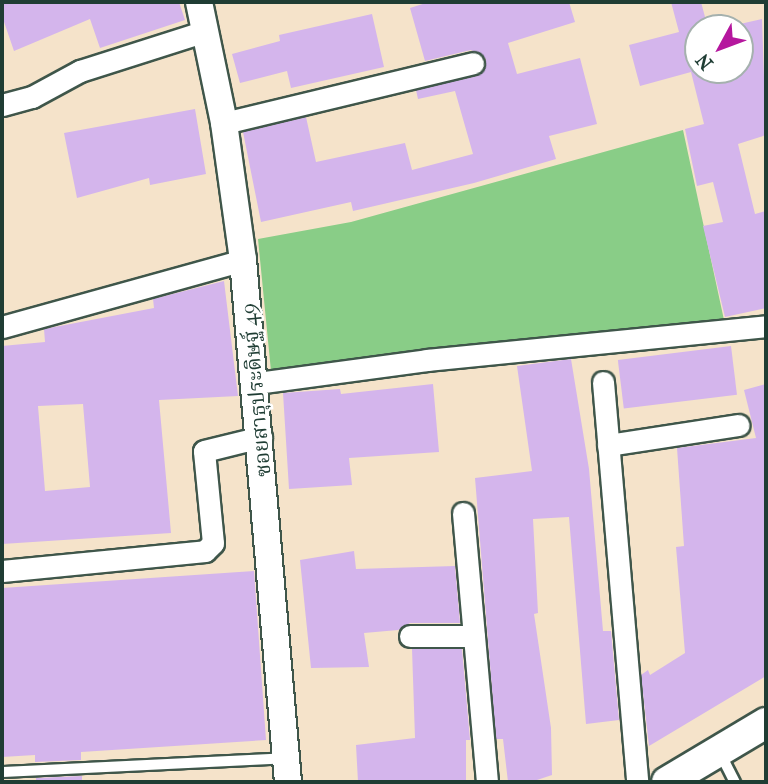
<!DOCTYPE html>
<html>
<head>
<meta charset="utf-8">
<style>
  body { margin:0 }
  #map { position:relative; width:768px; height:784px; overflow:hidden; background:#f5e3ca; font-family:"IM FELL French Canon","Noto Serif Thai",serif }
  div>[style] { position:absolute }
  [style*='--x'] { left:calc(var(--x)*1px); top:calc(var(--y)*1px); width:calc(var(--w)*1px); rotate:calc(var(--a)*1deg) }
  .green>* { inset:0; background:#89cd87 }
  .building>* { inset:0; background:#d4b5ec; transform-origin:0 0 }
  .roads { filter:drop-shadow(2px 0 #3f564a) drop-shadow(-2px 0 #3f564a) drop-shadow(0 2px #3f564a) drop-shadow(0 -2px #3f564a) }
  .service>* { height:10px; margin:-5px; padding:0 5px; transform-origin:5px; border-radius:5px; background:#fff }
  .minor>* { height:21px; margin:-10.5px; padding:0 10.5px; transform-origin:10.5px; border-radius:10.5px; background:#fff }
  .tertiary>* { height:26px; margin:-13px; padding:0 13px; transform-origin:13px; border-radius:13px; background:#fff }
  .secondary>* { height:30px; margin:-15px; padding:0 15px; transform-origin:15px; border-radius:15px; background:#fff }
  span { translate:-50% -50%; white-space:nowrap; text-align:center; line-height:1.15; -webkit-text-stroke:5px #fff; paint-order:stroke }
  .street-label { font-size:21px; color:#1f3d34 }
  .frame { position:absolute; inset:0; border:4px solid #1f3d34; pointer-events:none }
  .north { position:absolute; left:684px; top:14px; width:70px; height:70px; box-sizing:border-box; background:#fff; border:2px solid #a5b1ae; border-radius:50%; rotate:229deg; font-size:19px; font-weight:700; line-height:28px; text-align:center; color:#1f3d34 }
  .north::after { content:''; display:block; margin:auto; width:24px; height:32px; background:#b5179e; clip-path:polygon(50% 0,100% 100%,50% 72%,0 100%) }
</style>
</head>
<body>
<div id="map">
  <div class="green">
    <i style="clip-path:polygon(683px 130px,724px 320px,271px 371px,258px 239px,351px 222px)"></i>
  </div>
  <div class="building">
    <i style="clip-path:polygon(2px 2px,179px 2px,185px 20px,100px 48px,90px 19px,14px 51px,2px 16px)"></i>
    <i style="clip-path:polygon(429px 2px,569px 2px,575px 22px,508px 43px,517px 74px,580px 58px,597px 124px,549px 136px,556px 159px,474px 183px,353px 211px,351px 202px,261px 222px,243px 132px,306px 117px,316px 162px,405px 143px,412px 170px,473px 154px,455px 91px,418px 99px,416px 90px,477px 76px,485px 67px,486px 59px,471px 50px,425px 61px,410px 8px)"></i>
    <i style="clip-path:polygon(671px 2px,701px 2px,708px 28px,698px 28px,698px 70px,740px 70px,740px 24px,762px 19px,766px 135px,738px 144px,755px 214px,766px 211px,766px 308px,725px 317px,703px 226px,723px 222px,713px 182px,697px 186px,685px 129px,704px 124px,691px 72px,640px 86px,629px 45px,679px 32px)"></i>
    <i style="clip-path:polygon(372px 14px,384px 67px,291px 88px,287px 71px,240px 83px,232px 54px,280px 41px,279px 35px)"></i>
    <i style="clip-path:polygon(195px 109px,206px 174px,150px 185px,149px 178px,77px 198px,64px 133px)"></i>
    <i style="clip-path:polygon(evenodd,224px 281px,238px 396px,159px 400px,171px 533px,2px 544px,2px 346px,45px 342px,44px 329px,154px 308px,153px 299px,224px 281px,83px 404px,90px 487px,45px 491px,38px 406px,83px 404px)"></i>
    <i style="left:731px;top:346px;width:49px;height:114px;rotate:83deg"></i>
    <i style="clip-path:polygon(571px 359px,589px 469px,603px 631px,611px 631px,619px 720px,586px 724px,569px 517px,533px 519px,538px 613px,534px 614px,551px 728px,552px 775px,531px 782px,508px 782px,503px 739px,496px 739px,475px 478px,532px 471px,517px 366px)"></i>
    <i style="clip-path:polygon(433px 384px,439px 452px,349px 458px,352px 485px,289px 489px,283px 393px,340px 389px,341px 394px)"></i>
    <i style="clip-path:polygon(766px 384px,766px 676px,649px 746px,641px 675px,648px 670px,650px 675px,685px 653px,676px 547px,684px 546px,677px 448px,756px 438px,744px 390px)"></i>
    <i style="clip-path:polygon(354px 551px,356px 569px,455px 566px,460px 623px,410px 623px,398px 630px,364px 633px,369px 667px,311px 668px,300px 560px)"></i>
    <i style="clip-path:polygon(254px 571px,266px 740px,81px 752px,81px 760px,35px 762px,35px 755px,2px 757px,2px 588px)"></i>
    <i style="clip-path:polygon(412px 649px,462px 649px,470px 740px,466px 740px,466px 782px,358px 782px,356px 745px,415px 738px)"></i>
    <i style="clip-path:polygon(82px 776px,82px 782px,36px 782px,36px 778px)"></i>
  </div>
  <div class="roads">
    <div class="service">
      <i style="--x:720;--y:753;--w:33;--a:63"></i>
      <i style="--x:2;--y:772;--w:284;--a:-2.8"></i>
    </div>
    <div class="minor">
      <i style="--x:2;--y:105;--w:31;--a:-15"></i>
      <i style="--x:32;--y:97;--w:55;--a:-28.4"></i>
      <i style="--x:80;--y:71;--w:131;--a:-17.7"></i>
      <i style="--x:224;--y:123;--w:256;--a:-13.5"></i>
      <i style="--x:2;--y:327;--w:250;--a:-15.5"></i>
      <i style="--x:603;--y:382;--w:401;--a:85.1"></i>
      <i style="--x:257;--y:383;--w:172;--a:-7.7"></i>
      <i style="--x:427;--y:360;--w:341;--a:-5.7"></i>
      <i style="--x:608;--y:445;--w:132;--a:-8.7"></i>
      <i style="--x:463;--y:513;--w:270;--a:84.9"></i>
      <i style="--x:2;--y:571;--w:204;--a:-5.6"></i>
      <i style="--x:205;--y:551;--w:11;--a:-45"></i>
      <i style="--x:213;--y:543;--w:92;--a:-95.6"></i>
      <i style="--x:204;--y:451;--w:59;--a:-13.8"></i>
      <i style="--x:410;--y:636;--w:64;--a:0"></i>
    </div>
    <div class="tertiary">
      <i style="--x:199;--y:2;--w:124;--a:78.3"></i>
      <i style="--x:224;--y:123;--w:138;--a:82.1"></i>
      <i style="--x:243;--y:260;--w:524;--a:85.07"></i>
    </div>
    <div class="secondary">
      <i style="--x:667;--y:782;--w:115;--a:-30.8"></i>
    </div>
  </div>
  <div class="street-label">
    <span style="left:256px;top:390px;rotate:-95deg">ซอยสาธุประดิษฐ์ 49</span>
  </div>
  <div class="frame"></div>
  <div class="north">N</div>
</div>
</body>
</html>
